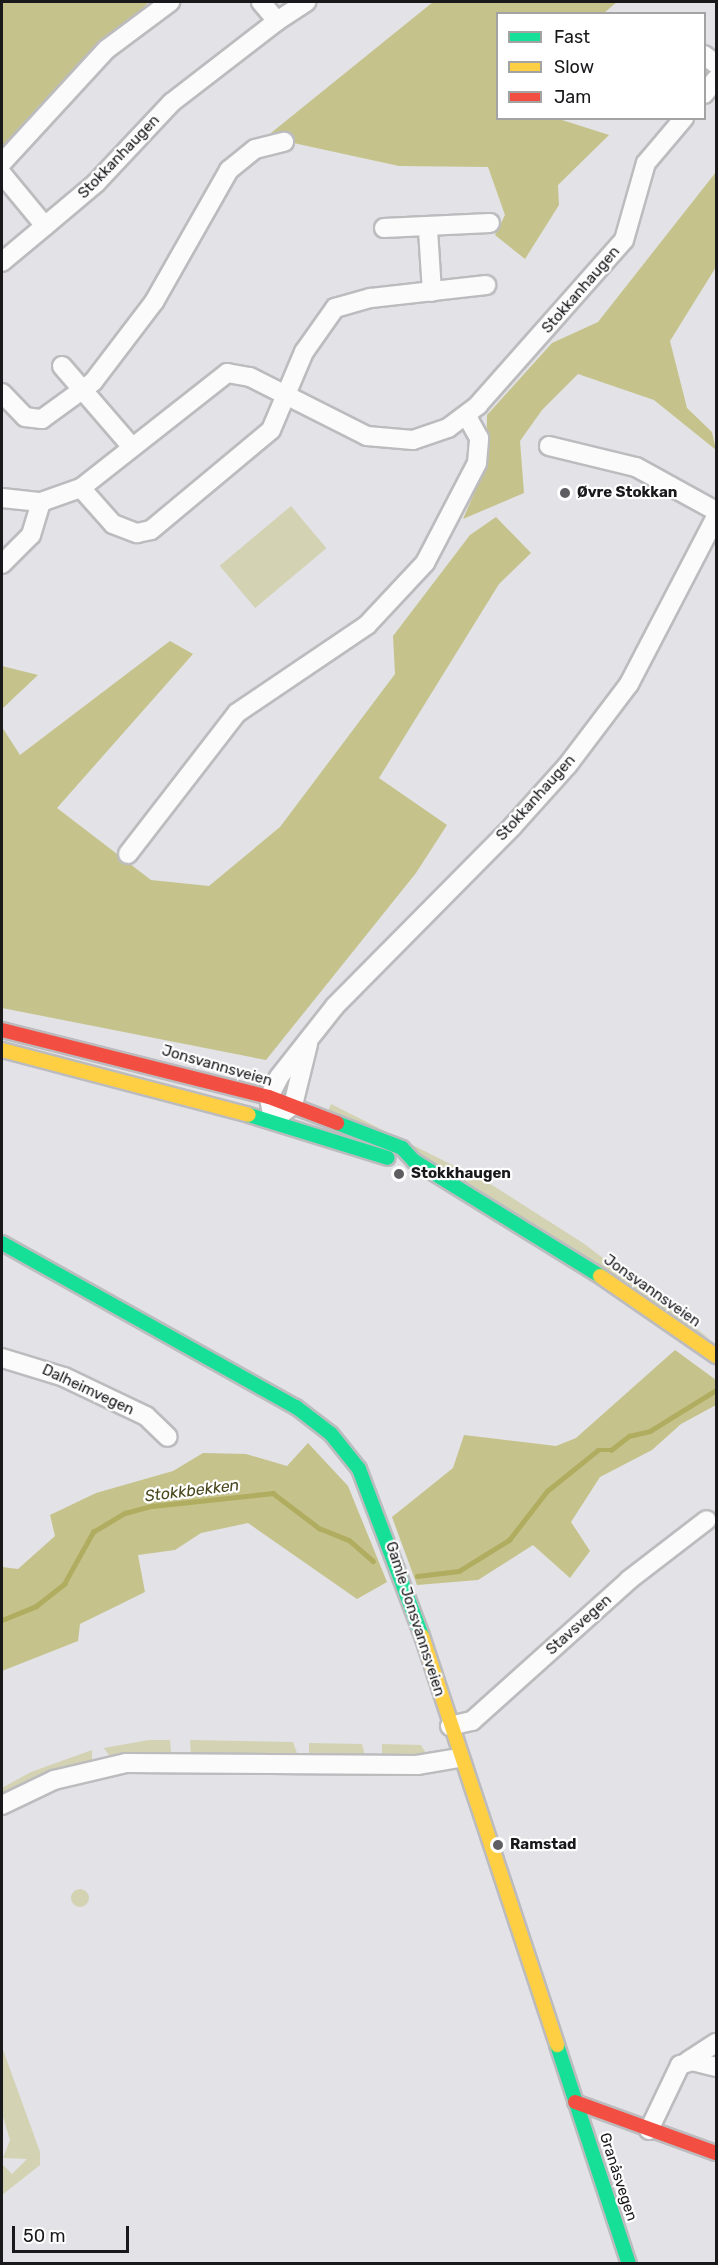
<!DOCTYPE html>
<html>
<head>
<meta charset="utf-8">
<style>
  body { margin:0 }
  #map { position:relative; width:718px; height:2265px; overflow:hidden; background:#e2e2e7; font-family:Rubik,sans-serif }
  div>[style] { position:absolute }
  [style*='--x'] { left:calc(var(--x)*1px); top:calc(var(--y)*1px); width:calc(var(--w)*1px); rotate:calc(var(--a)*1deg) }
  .green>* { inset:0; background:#d3d2b2; transform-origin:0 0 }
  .round { border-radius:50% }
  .forest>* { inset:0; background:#c5c38b }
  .stream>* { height:4.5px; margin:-2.25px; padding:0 2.25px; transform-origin:2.25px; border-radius:2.25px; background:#b0ad60 }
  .roads { filter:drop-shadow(2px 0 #bcbcbf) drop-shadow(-2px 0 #bcbcbf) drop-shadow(0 2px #bcbcbf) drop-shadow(0 -2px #bcbcbf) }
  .street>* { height:18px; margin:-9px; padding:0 9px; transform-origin:9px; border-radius:9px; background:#fbfbfb }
  .fast>* { height:14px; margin:-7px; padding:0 7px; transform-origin:7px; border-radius:7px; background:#16e098 }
  .slow>* { height:14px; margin:-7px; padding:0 7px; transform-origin:7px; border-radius:7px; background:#ffcf43 }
  .jam>* { height:14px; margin:-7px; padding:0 7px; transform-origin:7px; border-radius:7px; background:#f24e42 }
  .dots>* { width:16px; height:16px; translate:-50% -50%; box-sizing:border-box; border:3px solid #fff; border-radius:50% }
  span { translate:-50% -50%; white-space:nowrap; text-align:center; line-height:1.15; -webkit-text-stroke:4.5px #fff; paint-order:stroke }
  .street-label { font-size:15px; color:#19191c }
  .poi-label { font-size:15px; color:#19191c; font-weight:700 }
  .left { translate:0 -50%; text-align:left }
  .water-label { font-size:16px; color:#49471b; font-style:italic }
  .frame { position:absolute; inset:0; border:3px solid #19191c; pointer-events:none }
  .legend { position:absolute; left:496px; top:12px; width:210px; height:108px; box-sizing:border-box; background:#fff; border:2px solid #a3a3a4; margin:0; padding:8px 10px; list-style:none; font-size:18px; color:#19191c }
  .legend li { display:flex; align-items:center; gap:12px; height:30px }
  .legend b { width:30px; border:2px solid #a3a3a4 }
  .scale { position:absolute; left:12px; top:2226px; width:117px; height:27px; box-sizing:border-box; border:3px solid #19191c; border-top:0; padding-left:8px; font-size:18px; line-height:21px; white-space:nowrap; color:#19191c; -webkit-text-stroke:4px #fff; paint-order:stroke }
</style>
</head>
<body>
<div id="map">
  <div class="green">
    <i style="left:291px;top:506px;width:55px;height:93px;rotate:50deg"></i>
    <i style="clip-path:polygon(331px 1104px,492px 1185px,583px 1243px,710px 1339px,327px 1114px)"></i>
    <i style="clip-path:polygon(149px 1740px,170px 1740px,171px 1752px,111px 1758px,104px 1748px)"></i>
    <i style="clip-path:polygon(190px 1740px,293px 1742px,297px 1753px,191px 1754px)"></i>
    <i style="clip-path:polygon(309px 1743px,362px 1744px,365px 1755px,309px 1756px)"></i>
    <i style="clip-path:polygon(382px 1744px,421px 1745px,427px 1755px,382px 1757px)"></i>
    <i style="clip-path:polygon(92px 1750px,92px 1761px,2px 1796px,2px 1788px,31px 1772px)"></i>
    <i class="round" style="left:71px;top:1889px;width:18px;height:18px"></i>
    <i style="clip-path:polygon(2px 2047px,40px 2152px,40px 2165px,2px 2195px,2px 2164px,12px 2174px,27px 2159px,3px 2158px,10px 2140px,2px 2114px)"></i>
  </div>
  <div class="forest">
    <i style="clip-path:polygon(2px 2px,149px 2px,2px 146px)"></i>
    <i style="clip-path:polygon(433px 2px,617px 2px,604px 13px,498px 14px,498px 118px,559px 119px,609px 135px,558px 185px,559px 205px,525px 259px,495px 235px,505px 215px,488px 167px,399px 166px,266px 137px)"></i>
    <i style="clip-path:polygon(716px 172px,716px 267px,670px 341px,687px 408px,712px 432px,716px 450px,654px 400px,578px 374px,542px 410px,520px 441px,524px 493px,463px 519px,486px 466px,487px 415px,552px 343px,598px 322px)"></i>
    <i style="clip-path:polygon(496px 517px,531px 553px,499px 584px,379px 778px,447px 825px,416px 873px,266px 1060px,2px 1008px,2px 727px,20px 755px,170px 641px,193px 654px,57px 808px,151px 880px,209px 886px,280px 827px,395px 674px,393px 636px,470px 535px)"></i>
    <i style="clip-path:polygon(2px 666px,38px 675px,2px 709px)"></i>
    <i style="clip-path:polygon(675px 1350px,716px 1380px,716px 1405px,681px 1424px,652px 1450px,600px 1477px,571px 1522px,590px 1551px,570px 1578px,533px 1545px,478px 1580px,417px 1585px,392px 1517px,453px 1468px,464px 1435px,556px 1446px,576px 1438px)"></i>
    <i style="clip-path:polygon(308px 1443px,348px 1486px,387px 1582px,357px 1599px,248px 1523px,201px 1533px,175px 1550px,138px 1555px,145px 1592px,80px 1624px,78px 1641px,2px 1671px,2px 1567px,18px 1569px,55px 1536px,50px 1515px,96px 1493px,173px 1471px,203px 1453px,246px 1454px,287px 1466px)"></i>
  </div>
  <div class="stream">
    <i style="--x:417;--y:1576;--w:42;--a:-6.8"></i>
    <i style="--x:459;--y:1571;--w:59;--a:-31.8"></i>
    <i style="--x:509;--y:1540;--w:62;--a:-52.2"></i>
    <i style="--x:547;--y:1491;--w:65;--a:-38.8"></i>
    <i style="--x:598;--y:1450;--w:13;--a:0"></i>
    <i style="--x:611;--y:1450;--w:23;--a:-38"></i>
    <i style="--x:629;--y:1436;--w:22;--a:-13"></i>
    <i style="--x:650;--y:1431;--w:78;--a:-31.8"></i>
    <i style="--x:2;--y:1620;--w:37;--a:-22"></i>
    <i style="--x:36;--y:1606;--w:36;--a:-38"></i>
    <i style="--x:64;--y:1584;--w:60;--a:-60.9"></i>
    <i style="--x:93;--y:1532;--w:37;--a:-31"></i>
    <i style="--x:125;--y:1513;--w:28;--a:-15"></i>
    <i style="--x:152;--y:1506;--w:122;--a:-6.1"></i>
    <i style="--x:273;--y:1493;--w:58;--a:37.3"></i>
    <i style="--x:319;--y:1528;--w:32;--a:22"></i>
    <i style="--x:349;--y:1540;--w:32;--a:41"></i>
  </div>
  <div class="roads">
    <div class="street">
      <i style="--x:277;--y:21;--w:35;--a:-33"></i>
      <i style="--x:704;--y:55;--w:15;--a:37"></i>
      <i style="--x:704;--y:94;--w:19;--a:-51"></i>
      <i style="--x:2;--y:163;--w:155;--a:-47.4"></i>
      <i style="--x:107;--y:49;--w:79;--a:-36.7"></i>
      <i style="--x:2;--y:174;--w:67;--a:50.4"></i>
      <i style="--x:45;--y:226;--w:56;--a:140.1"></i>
      <i style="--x:45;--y:226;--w:67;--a:-40.1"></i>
      <i style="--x:96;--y:183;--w:110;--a:-46.8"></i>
      <i style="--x:171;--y:103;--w:134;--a:-37.7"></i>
      <i style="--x:277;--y:21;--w:25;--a:-130"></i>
      <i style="--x:384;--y:228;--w:106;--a:-2.7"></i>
      <i style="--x:428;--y:230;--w:62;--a:86.3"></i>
      <i style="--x:62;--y:366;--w:107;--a:49.2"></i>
      <i style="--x:2;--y:393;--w:33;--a:46"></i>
      <i style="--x:25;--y:417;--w:17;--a:7"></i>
      <i style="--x:42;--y:419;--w:63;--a:-36"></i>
      <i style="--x:93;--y:382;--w:101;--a:-52.7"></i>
      <i style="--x:154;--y:302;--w:152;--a:-60.4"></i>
      <i style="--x:229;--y:170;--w:33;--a:-39"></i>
      <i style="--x:255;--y:149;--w:30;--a:-14"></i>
      <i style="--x:549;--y:446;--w:89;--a:13.6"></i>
      <i style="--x:636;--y:467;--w:91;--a:28.8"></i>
      <i style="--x:81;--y:488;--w:48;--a:48.4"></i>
      <i style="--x:113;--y:524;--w:26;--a:21"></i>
      <i style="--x:137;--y:533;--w:14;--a:-12"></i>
      <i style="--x:151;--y:530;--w:156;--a:-39.8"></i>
      <i style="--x:271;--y:430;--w:85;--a:-67.1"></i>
      <i style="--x:304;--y:352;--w:54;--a:-54.8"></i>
      <i style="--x:335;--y:308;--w:37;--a:-16"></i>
      <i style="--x:371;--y:298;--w:116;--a:-6.4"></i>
      <i style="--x:2;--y:498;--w:39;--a:6"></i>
      <i style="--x:41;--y:502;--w:42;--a:-19.3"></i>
      <i style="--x:81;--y:488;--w:186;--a:-38.2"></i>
      <i style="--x:227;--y:373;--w:23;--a:10"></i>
      <i style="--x:250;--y:377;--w:131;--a:26.8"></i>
      <i style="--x:367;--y:436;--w:46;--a:5"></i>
      <i style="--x:413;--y:440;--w:37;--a:-19"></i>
      <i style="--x:448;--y:428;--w:38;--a:-37"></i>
      <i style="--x:478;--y:405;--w:220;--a:-48.5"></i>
      <i style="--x:624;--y:240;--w:80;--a:-74.1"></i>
      <i style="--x:646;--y:163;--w:59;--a:-49.8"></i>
      <i style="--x:2;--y:564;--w:41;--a:-45"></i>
      <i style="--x:31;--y:535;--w:34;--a:-73"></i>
      <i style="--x:128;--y:854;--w:178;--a:-52.3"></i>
      <i style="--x:237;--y:713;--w:157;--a:-34.1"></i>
      <i style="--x:367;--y:625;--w:85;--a:-46.9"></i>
      <i style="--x:425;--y:563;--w:113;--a:-62.5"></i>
      <i style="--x:477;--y:463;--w:25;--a:-85"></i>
      <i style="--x:479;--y:438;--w:25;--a:-119"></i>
      <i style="--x:308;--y:1044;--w:63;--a:103.8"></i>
      <i style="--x:293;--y:1105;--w:25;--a:143"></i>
      <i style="--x:273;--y:1120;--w:23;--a:-100"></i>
      <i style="--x:269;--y:1097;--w:22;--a:-63"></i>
      <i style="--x:279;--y:1077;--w:90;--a:-51.7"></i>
      <i style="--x:335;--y:1006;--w:252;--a:-45.3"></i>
      <i style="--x:512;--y:827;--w:82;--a:-48"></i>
      <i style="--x:567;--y:766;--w:103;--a:-52.9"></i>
      <i style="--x:629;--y:684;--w:188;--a:-62.5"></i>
      <i style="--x:2;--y:1358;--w:65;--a:17"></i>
      <i style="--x:64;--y:1377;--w:91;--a:25.4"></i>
      <i style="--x:146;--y:1416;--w:30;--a:44"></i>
      <i style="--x:450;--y:1726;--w:23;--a:-13"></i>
      <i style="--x:472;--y:1721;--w:211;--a:-41.9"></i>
      <i style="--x:629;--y:1580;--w:98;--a:-37.6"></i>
      <i style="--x:2;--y:1805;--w:58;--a:-25.7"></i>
      <i style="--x:54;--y:1780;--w:74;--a:-13.3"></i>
      <i style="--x:126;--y:1763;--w:291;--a:0.4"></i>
      <i style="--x:417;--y:1765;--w:43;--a:-9.5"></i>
      <i style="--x:688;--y:2061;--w:33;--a:-33"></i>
      <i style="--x:649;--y:2130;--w:72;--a:-64.5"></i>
      <i style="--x:680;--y:2065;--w:13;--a:-18"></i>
      <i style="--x:692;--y:2061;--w:25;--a:14"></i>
    </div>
    <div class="fast">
      <i style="--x:249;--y:1115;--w:145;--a:17.2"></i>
      <i style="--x:337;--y:1123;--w:70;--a:21"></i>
      <i style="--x:402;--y:1148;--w:18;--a:47"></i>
      <i style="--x:414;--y:1161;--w:219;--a:31.7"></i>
      <i style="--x:2;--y:1243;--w:337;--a:29.2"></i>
      <i style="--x:296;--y:1407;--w:44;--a:37.6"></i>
      <i style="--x:331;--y:1434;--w:45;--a:51.3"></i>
      <i style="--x:359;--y:1469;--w:178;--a:69.3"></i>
      <i style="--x:557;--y:2045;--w:231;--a:71.8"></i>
    </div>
    <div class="slow">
      <i style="--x:2;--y:1050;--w:255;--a:14.7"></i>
      <i style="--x:600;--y:1276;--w:141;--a:34.6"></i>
      <i style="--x:422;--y:1636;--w:431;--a:71.7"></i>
    </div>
    <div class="jam">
      <i style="--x:2;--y:1030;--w:275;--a:14.1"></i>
      <i style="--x:269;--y:1097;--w:73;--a:20.9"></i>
      <i style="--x:575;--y:2102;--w:150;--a:19.9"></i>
    </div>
  </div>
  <div class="dots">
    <i style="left:565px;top:493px;background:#5f5f63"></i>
    <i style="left:399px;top:1174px;background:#5f5f63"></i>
    <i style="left:498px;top:1845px;background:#5f5f63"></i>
  </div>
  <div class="street-label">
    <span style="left:119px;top:157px;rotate:-46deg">Stokkanhaugen</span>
    <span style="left:581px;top:290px;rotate:-49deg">Stokkanhaugen</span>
    <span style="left:536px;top:798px;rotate:-48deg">Stokkanhaugen</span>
    <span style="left:217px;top:1066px;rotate:16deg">Jonsvannsveien</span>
    <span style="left:652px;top:1291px;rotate:35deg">Jonsvannsveien</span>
    <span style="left:88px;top:1390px;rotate:25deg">Dalheimvegen</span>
    <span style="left:415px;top:1619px;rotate:72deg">Gamle Jonsvannsveien</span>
    <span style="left:579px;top:1625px;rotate:-42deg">Stavsvegen</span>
    <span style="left:618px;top:2177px;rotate:72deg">Granåsvegen</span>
  </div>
  <div class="poi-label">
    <span class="left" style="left:577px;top:493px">Øvre Stokkan</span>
    <span class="left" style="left:411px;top:1174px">Stokkhaugen</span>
    <span class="left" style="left:510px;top:1845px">Ramstad</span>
  </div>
  <div class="water-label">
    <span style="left:192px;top:1491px;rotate:-7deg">Stokkbekken</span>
  </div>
  <div class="frame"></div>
  <ul class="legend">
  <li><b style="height:8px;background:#16e098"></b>Fast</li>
  <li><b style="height:8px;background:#ffcf43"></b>Slow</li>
  <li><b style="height:8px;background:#f24e42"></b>Jam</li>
  </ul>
  <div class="scale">50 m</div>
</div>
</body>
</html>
